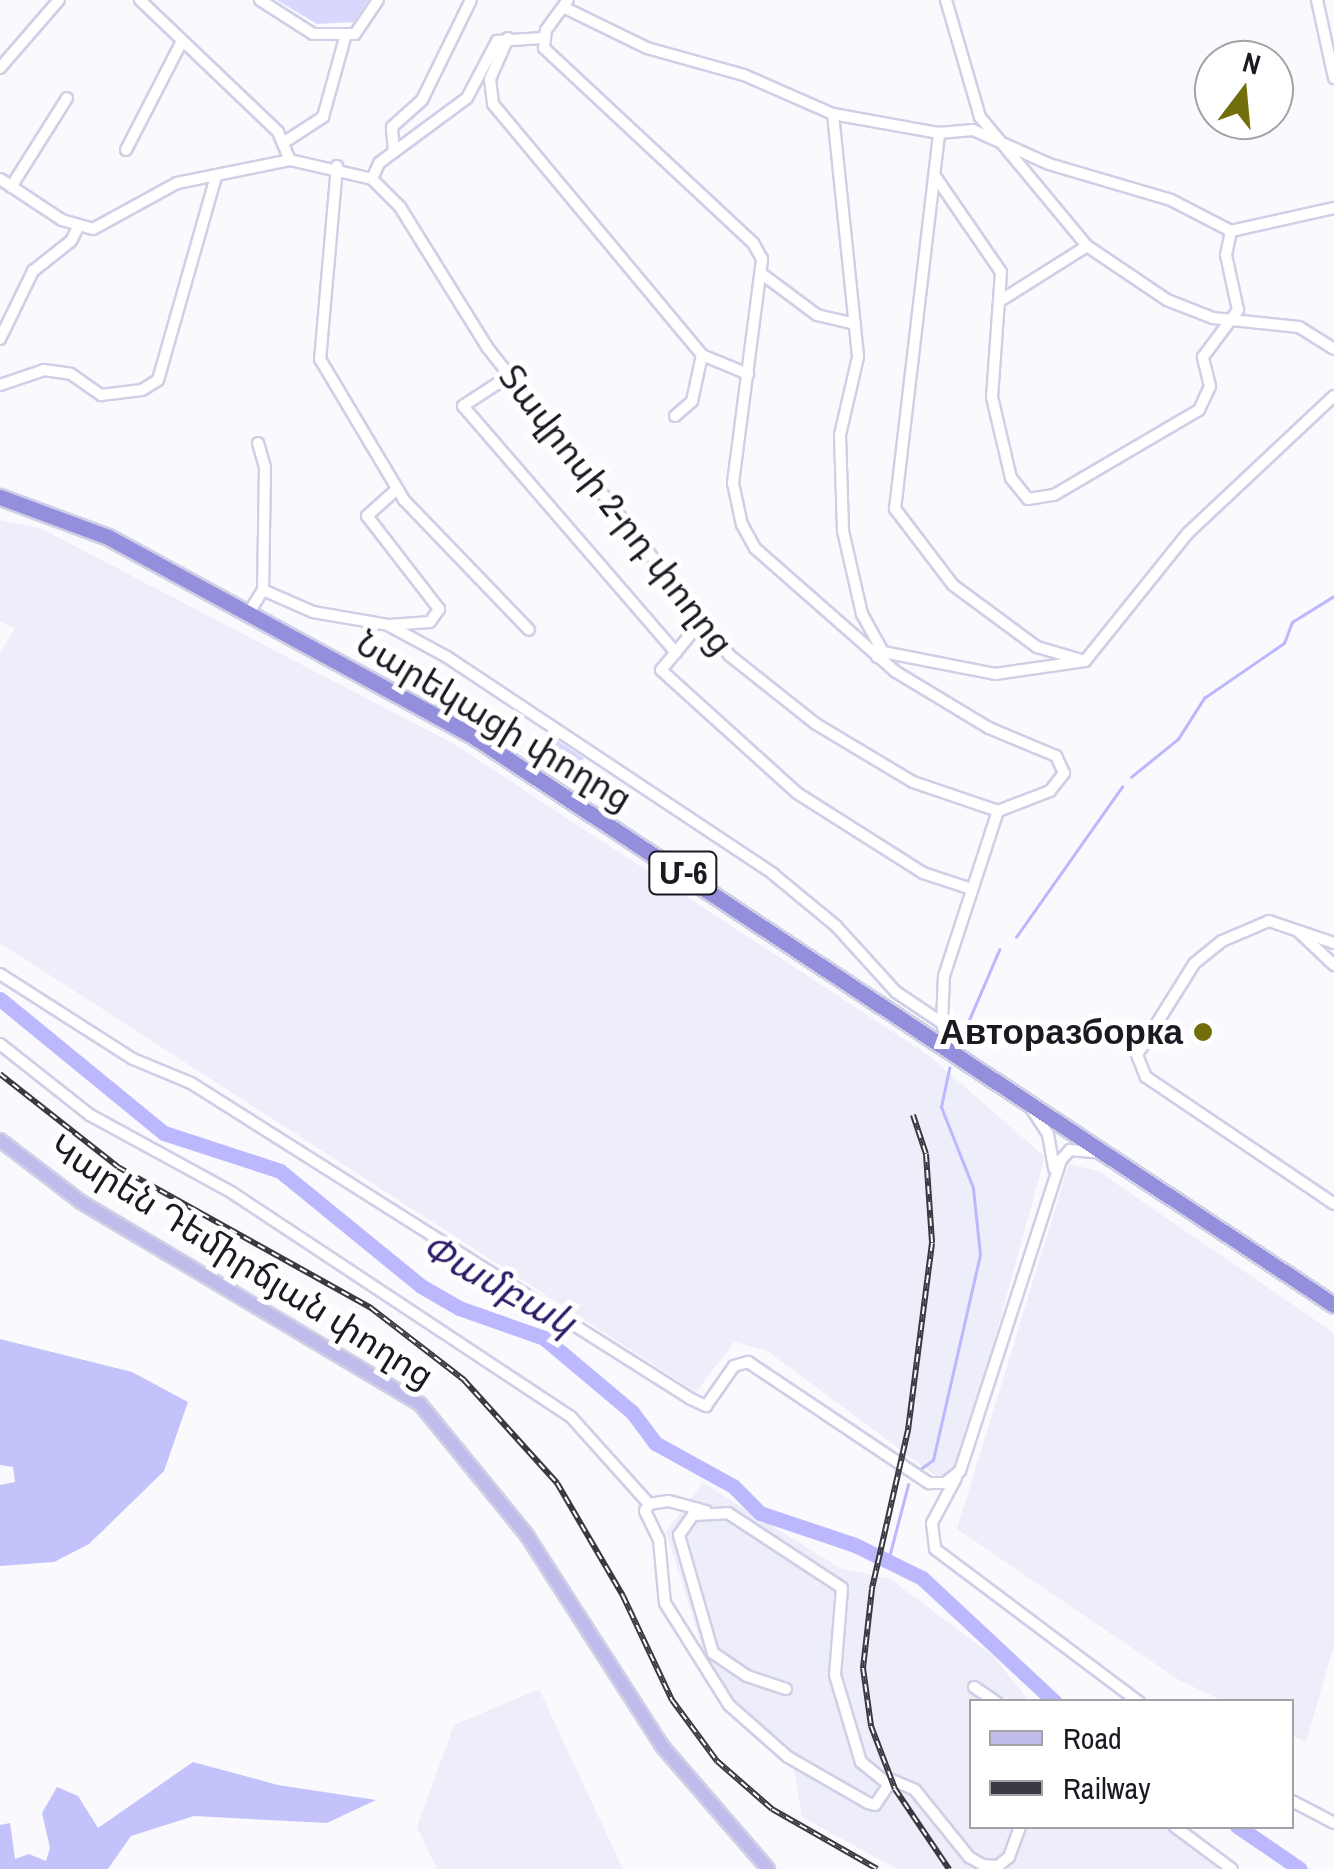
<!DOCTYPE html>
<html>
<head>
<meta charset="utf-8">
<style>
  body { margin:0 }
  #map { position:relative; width:1334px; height:1869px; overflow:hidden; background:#f9f9fe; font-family:"Archivo Narrow","Noto Sans Armenian",sans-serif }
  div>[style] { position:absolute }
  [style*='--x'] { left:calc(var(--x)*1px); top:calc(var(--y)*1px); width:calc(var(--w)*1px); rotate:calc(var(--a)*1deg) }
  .built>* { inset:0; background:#eeeefa }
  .green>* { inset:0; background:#d9d8fc; transform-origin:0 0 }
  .forest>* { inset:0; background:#c4c2fa }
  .stream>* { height:2.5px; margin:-1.25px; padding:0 1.25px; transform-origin:1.25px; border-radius:1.25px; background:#bcb8fe }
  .river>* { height:15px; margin:-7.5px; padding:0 7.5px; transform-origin:7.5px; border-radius:7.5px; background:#bcb8fe }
  .roads { filter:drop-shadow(2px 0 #cfcfe6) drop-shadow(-2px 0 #cfcfe6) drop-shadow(0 2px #cfcfe6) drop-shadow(0 -2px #cfcfe6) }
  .minor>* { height:10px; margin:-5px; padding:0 5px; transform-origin:5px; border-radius:5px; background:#fff }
  .major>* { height:12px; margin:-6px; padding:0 6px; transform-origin:6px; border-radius:6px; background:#bfbceb }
  .highway>* { height:15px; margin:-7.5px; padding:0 7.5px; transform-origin:7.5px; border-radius:7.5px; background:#948fdd }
  .rail>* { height:6px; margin-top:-3px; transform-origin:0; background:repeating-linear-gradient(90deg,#fff 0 8px,#393941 0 16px); box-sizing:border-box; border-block:2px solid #393941 }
  .dots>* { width:28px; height:28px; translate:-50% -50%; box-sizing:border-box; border:5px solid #fff; border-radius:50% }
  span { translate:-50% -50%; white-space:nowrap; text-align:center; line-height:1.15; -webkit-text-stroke:10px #fff; paint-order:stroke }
  .shield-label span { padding:2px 8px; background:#fff; border:2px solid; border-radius:8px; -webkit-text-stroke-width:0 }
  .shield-label { font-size:32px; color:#1a1a22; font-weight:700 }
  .street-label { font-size:35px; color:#1a1a22 }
  .poi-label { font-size:35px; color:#1a1a22; font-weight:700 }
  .right { translate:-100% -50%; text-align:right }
  .water-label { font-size:38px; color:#2d1b69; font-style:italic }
  .legend { position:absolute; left:969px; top:1699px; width:325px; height:130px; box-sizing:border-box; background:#fff; border:2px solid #a3a3a7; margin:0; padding:12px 18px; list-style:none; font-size:30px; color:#1a1a22 }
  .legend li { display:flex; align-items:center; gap:20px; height:50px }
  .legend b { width:50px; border:2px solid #a3a3a7 }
  .north { position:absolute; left:1194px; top:40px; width:100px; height:100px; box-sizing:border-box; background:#fff; border:2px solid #a3a3a7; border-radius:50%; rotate:16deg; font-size:28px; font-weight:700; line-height:40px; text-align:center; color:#1a1a22 }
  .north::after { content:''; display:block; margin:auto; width:35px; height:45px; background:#736e0c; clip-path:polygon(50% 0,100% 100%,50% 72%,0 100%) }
</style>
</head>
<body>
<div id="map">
  <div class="built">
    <i style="clip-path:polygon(0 520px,42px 529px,454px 744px,928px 1055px,1045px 1157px,959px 1468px,940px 1479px,766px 1350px,734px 1342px,696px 1392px,0 943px,0 652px,15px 629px,0 621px)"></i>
    <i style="clip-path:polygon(1069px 1164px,1098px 1171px,1334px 1333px,1334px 1645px,1306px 1742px,1292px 1735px,1292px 1702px,1223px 1701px,1179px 1680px,957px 1529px)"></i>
    <i style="clip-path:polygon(703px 1483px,840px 1568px,890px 1579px,993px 1656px,1029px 1701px,972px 1702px,972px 1826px,1166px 1827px,1220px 1869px,897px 1869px,802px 1817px,791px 1752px,734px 1705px,710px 1673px,666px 1531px)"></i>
    <i style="clip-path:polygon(539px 1689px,623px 1869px,437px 1869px,417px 1827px,454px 1725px)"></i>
  </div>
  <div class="green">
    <i style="clip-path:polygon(277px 0,368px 0,354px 22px,317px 24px)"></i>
    <i style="left:554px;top:738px;width:36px;height:16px;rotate:34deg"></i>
  </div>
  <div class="forest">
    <i style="clip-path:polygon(0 1339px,132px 1372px,188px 1402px,164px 1471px,89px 1544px,54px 1562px,0 1566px,0 1485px,15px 1482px,13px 1467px,0 1465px)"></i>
    <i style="clip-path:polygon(193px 1762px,278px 1785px,376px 1800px,327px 1823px,194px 1816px,131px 1836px,108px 1869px,0 1869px,0 1825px,10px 1823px,15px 1859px,29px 1854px,46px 1861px,50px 1848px,42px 1813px,57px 1787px,78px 1796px,98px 1828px)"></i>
  </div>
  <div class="stream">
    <i style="--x:1131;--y:777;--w:60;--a:-39"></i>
    <i style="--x:1178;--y:739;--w:49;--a:-57.6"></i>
    <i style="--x:1204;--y:698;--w:97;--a:-34.5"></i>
    <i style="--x:1284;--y:643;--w:22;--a:-69"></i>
    <i style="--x:1292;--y:622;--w:49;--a:-31.8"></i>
    <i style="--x:1016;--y:937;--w:184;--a:-54.8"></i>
    <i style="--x:957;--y:1048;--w:107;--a:-66.8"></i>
    <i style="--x:919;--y:1470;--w:17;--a:-36"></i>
    <i style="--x:933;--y:1460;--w:210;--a:-77.1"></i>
    <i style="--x:980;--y:1255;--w:67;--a:-96"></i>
    <i style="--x:973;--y:1188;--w:87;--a:-111.6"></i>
    <i style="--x:941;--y:1107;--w:40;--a:-78"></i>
    <i style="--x:888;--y:1561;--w:79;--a:-75.3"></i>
  </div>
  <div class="river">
    <i style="--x:0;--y:999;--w:212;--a:39.3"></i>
    <i style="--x:164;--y:1133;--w:122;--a:18.1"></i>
    <i style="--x:280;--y:1171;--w:182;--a:39.2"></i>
    <i style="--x:421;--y:1286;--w:44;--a:30.1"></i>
    <i style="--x:459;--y:1308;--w:90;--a:19.4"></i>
    <i style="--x:544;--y:1338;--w:115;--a:40.1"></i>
    <i style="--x:632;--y:1412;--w:39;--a:53"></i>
    <i style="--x:655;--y:1443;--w:89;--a:28.9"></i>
    <i style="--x:733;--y:1486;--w:38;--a:45"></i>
    <i style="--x:760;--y:1513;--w:100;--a:18.6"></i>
    <i style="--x:855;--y:1545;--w:75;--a:26.2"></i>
    <i style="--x:922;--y:1578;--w:182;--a:43"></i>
    <i style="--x:1237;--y:1826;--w:76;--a:34.3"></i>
  </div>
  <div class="roads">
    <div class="minor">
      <i style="--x:140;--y:0;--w:191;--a:43.7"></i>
      <i style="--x:278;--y:132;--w:30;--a:67"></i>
      <i style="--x:260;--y:0;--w:63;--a:32.7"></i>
      <i style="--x:313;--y:34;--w:42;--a:0"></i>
      <i style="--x:355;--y:34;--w:41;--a:-55.9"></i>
      <i style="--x:946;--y:0;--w:122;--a:73.8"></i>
      <i style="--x:980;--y:117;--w:168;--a:50.3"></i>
      <i style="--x:1087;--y:246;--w:97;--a:34"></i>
      <i style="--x:1167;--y:300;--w:49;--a:21.4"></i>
      <i style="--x:1213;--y:318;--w:86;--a:6"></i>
      <i style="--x:1299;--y:327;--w:41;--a:32.2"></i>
      <i style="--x:1317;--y:0;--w:80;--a:77.7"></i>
      <i style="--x:563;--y:7;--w:93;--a:26"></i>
      <i style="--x:647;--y:48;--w:101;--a:15.6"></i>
      <i style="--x:744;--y:75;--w:97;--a:23.7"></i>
      <i style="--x:833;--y:114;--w:108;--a:10.2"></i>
      <i style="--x:939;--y:133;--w:34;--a:-5"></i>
      <i style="--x:973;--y:130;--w:83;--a:24.1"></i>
      <i style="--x:1049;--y:164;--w:127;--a:16.4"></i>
      <i style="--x:1171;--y:200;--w:68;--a:27.3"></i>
      <i style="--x:1231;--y:231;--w:106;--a:-12.6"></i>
      <i style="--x:508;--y:38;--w:45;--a:113.7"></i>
      <i style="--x:490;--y:79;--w:25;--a:83"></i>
      <i style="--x:493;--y:104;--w:327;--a:50.2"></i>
      <i style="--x:702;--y:355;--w:50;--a:22.4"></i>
      <i style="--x:0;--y:68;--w:90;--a:-49.1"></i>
      <i style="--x:833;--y:114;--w:244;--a:84.1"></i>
      <i style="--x:858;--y:357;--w:80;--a:103"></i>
      <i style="--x:840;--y:435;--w:96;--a:88.2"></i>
      <i style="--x:843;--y:531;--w:85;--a:77.1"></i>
      <i style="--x:862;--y:614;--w:43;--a:61.1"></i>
      <i style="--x:283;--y:143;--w:48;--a:-33"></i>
      <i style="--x:323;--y:117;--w:86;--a:-74.5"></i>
      <i style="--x:126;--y:150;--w:123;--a:-62.8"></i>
      <i style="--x:394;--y:152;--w:25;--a:-95"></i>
      <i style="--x:392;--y:127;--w:40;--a:-42"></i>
      <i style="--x:422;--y:100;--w:111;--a:-63.9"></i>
      <i style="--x:337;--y:166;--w:194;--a:95"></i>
      <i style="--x:320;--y:359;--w:164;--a:59.2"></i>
      <i style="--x:404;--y:500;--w:180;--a:46.1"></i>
      <i style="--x:935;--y:176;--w:116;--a:55.5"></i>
      <i style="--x:1001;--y:272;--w:125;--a:94.1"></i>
      <i style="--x:992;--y:397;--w:83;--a:76.8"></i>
      <i style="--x:1011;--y:478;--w:27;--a:51"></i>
      <i style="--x:1028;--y:499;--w:26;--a:-9"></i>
      <i style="--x:1054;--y:495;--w:168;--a:-30.4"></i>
      <i style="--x:1199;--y:410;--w:26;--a:-65"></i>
      <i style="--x:1210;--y:386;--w:30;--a:-104"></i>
      <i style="--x:1203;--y:357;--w:59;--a:-53.3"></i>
      <i style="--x:1238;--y:310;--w:56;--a:-102.3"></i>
      <i style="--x:1226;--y:255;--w:25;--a:-78"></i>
      <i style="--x:0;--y:179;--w:74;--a:33.5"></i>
      <i style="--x:62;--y:220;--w:32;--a:16"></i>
      <i style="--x:93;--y:229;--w:96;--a:-28.7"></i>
      <i style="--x:177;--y:183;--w:115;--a:-11.5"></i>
      <i style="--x:290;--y:160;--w:84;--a:13"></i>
      <i style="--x:372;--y:179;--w:40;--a:45"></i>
      <i style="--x:400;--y:207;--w:165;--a:58.1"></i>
      <i style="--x:487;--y:347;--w:392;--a:51.8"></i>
      <i style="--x:729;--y:655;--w:111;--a:38.4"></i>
      <i style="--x:816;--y:724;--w:113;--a:30.9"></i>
      <i style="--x:913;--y:782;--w:90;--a:18.8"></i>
      <i style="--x:998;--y:811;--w:56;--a:-21"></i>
      <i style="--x:1050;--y:791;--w:23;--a:-52"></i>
      <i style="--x:1064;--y:773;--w:19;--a:-115"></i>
      <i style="--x:1056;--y:756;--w:73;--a:-157.3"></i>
      <i style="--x:989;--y:728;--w:109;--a:-148.9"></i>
      <i style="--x:896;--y:672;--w:188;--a:-138.7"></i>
      <i style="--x:755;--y:548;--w:26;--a:-119"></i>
      <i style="--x:742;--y:525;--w:43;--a:-102.1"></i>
      <i style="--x:733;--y:483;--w:226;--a:-82.6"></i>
      <i style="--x:762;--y:259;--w:18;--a:-119"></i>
      <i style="--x:753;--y:243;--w:286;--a:-137"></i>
      <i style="--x:544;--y:48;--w:18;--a:-84"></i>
      <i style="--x:546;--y:30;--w:37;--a:-54"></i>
      <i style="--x:372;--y:179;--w:17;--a:-66"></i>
      <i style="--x:379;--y:163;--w:109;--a:-36.5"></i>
      <i style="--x:467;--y:98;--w:64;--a:-62.2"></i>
      <i style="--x:497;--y:41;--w:45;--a:-3.8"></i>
      <i style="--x:11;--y:187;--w:105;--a:-57.8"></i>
      <i style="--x:762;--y:274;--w:69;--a:36.7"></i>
      <i style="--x:817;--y:315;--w:39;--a:13"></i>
      <i style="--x:1003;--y:299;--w:99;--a:-32.2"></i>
      <i style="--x:0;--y:339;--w:76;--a:-64.1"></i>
      <i style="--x:33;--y:271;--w:48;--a:-38.3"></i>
      <i style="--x:71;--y:241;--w:16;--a:-63"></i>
      <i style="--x:509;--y:376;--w:55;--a:146.9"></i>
      <i style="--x:463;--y:406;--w:326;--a:49.2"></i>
      <i style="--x:0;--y:385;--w:46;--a:-18.8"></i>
      <i style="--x:44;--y:370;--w:27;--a:8"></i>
      <i style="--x:71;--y:374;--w:37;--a:35"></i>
      <i style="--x:101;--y:395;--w:41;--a:-7"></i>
      <i style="--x:142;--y:390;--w:19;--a:-32"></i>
      <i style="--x:158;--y:380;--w:211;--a:-74.1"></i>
      <i style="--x:675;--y:416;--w:23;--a:-41"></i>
      <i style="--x:692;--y:401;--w:47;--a:-77.7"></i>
      <i style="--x:258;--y:443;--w:26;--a:74"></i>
      <i style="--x:265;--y:468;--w:122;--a:90.9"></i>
      <i style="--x:248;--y:614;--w:28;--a:-58"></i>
      <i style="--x:263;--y:590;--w:55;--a:23.7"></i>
      <i style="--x:313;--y:612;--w:76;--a:9.8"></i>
      <i style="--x:388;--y:625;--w:67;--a:28.5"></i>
      <i style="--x:447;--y:657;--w:392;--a:33.6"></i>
      <i style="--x:773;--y:874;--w:82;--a:39.5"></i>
      <i style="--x:836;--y:926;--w:89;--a:47.7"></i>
      <i style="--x:896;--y:992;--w:55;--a:34"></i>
      <i style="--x:942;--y:1023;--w:29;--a:74"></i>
      <i style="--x:700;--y:623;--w:61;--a:129.7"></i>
      <i style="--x:661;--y:670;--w:183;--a:42.1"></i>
      <i style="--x:797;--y:793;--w:149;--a:32.4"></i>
      <i style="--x:923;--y:873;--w:52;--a:18.1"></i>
      <i style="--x:389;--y:625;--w:41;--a:-4.2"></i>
      <i style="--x:430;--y:622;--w:16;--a:-55"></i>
      <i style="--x:439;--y:609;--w:118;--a:-127.7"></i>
      <i style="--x:367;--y:516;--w:40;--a:-42"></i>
      <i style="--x:877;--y:657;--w:8;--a:-40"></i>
      <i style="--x:883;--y:652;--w:114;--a:11.1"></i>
      <i style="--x:995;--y:674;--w:91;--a:-8.2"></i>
      <i style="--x:1085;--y:661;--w:50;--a:-163.7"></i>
      <i style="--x:1037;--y:647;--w:104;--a:-143.6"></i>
      <i style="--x:953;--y:585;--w:96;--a:-127.3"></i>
      <i style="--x:895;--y:509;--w:379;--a:-83.3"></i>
      <i style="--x:1085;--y:661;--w:164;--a:-51.2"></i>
      <i style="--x:1188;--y:533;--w:200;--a:-43.2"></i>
      <i style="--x:1298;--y:931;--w:50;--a:43.4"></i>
      <i style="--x:1334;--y:943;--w:69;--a:-161.3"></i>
      <i style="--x:1269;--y:921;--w:51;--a:156.9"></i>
      <i style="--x:1222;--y:941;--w:36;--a:141"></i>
      <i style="--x:1194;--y:964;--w:107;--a:122.1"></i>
      <i style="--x:1137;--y:1055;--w:24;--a:68"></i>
      <i style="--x:1146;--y:1077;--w:227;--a:34"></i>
      <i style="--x:0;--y:974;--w:158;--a:32.6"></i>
      <i style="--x:133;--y:1059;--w:63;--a:22.5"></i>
      <i style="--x:191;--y:1083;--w:591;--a:32.29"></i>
      <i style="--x:691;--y:1399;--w:17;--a:25"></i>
      <i style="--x:706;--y:1406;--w:49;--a:-55"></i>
      <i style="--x:734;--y:1366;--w:15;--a:-16"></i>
      <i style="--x:748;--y:1362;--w:218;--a:33.8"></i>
      <i style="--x:929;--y:1483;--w:16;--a:0"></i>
      <i style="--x:945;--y:1483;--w:19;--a:-39"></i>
      <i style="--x:960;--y:1471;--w:327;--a:-72"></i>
      <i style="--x:1061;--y:1160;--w:13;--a:-48"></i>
      <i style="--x:1070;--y:1150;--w:25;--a:5"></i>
      <i style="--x:942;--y:1023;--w:47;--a:-87.6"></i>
      <i style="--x:944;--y:976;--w:174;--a:-71.9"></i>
      <i style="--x:0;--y:1044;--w:115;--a:38.3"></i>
      <i style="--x:90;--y:1115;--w:161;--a:28.6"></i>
      <i style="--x:231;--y:1192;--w:408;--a:33.5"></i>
      <i style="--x:571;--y:1417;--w:117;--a:48.1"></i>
      <i style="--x:1033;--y:1111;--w:27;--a:57"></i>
      <i style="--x:1048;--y:1134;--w:35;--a:80"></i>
      <i style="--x:956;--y:1478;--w:51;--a:118.1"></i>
      <i style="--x:932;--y:1523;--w:26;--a:83"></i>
      <i style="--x:935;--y:1549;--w:255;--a:36.9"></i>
      <i style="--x:706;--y:1511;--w:39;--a:-165"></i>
      <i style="--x:668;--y:1501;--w:19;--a:171"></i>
      <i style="--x:649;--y:1504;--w:8;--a:120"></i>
      <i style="--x:645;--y:1511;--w:32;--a:64"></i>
      <i style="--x:659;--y:1540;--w:63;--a:84.6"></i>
      <i style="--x:665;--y:1603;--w:120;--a:57.9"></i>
      <i style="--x:729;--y:1705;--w:79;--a:41.4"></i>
      <i style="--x:788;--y:1757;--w:92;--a:29.9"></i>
      <i style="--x:868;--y:1803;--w:7;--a:16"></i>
      <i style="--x:875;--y:1805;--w:30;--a:-56"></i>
      <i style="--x:892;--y:1780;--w:25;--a:23"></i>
      <i style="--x:915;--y:1790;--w:86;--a:51.1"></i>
      <i style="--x:969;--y:1857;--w:16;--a:30"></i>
      <i style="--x:983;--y:1865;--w:15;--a:4"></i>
      <i style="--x:998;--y:1866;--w:14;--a:-39"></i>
      <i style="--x:1009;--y:1857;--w:33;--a:-70"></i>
      <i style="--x:974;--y:1687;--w:27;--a:34"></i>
      <i style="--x:786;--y:1689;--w:41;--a:-161.6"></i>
      <i style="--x:747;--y:1676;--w:41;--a:-145.9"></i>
      <i style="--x:713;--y:1653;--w:123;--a:-106.1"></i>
      <i style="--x:679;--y:1535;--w:24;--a:-55"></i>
      <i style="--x:693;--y:1515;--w:35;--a:-3"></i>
      <i style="--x:728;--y:1513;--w:136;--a:33.3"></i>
      <i style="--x:842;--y:1588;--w:87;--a:94.6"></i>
      <i style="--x:835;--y:1675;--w:91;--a:73.4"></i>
      <i style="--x:861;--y:1762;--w:35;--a:39"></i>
      <i style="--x:1292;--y:1801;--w:47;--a:27.6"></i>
      <i style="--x:1174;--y:1826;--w:72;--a:36.6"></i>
    </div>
    <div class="major">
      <i style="--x:0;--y:1140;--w:102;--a:37.4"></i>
      <i style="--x:81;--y:1202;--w:395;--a:30.8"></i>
      <i style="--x:420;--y:1404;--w:168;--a:50.8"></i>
      <i style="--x:526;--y:1534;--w:252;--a:57.3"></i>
      <i style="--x:662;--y:1746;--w:162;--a:49.2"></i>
    </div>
    <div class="highway">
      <i style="--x:0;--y:497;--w:115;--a:20.3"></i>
      <i style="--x:108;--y:537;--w:419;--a:28.6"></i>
      <i style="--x:476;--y:738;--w:1028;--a:33.46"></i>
    </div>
  </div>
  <div class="rail">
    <i style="--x:0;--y:1074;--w:150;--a:38.2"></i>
    <i style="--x:118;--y:1167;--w:290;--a:29.1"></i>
    <i style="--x:371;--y:1308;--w:118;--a:37.7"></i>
    <i style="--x:464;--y:1380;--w:139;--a:47.9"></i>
    <i style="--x:557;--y:1483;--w:131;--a:59.7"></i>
    <i style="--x:623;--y:1596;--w:115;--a:64.8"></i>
    <i style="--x:672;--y:1700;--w:76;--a:53.6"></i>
    <i style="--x:717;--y:1761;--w:73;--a:41.1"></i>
    <i style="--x:772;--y:1809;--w:121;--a:29.7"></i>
    <i style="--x:913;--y:1115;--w:41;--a:71.6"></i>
    <i style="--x:926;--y:1154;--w:89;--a:86.1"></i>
    <i style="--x:932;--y:1243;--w:189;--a:97.3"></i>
    <i style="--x:908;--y:1430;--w:163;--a:102.8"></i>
    <i style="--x:872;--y:1589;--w:80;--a:96.5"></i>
    <i style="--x:863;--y:1668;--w:59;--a:82.1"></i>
    <i style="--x:871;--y:1726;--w:67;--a:69.1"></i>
    <i style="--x:895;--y:1789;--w:97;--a:56"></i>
  </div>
  <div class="dots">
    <i style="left:1203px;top:1032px;background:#736e0c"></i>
  </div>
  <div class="shield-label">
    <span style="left:683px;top:873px">Մ-6</span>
  </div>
  <div class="street-label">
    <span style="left:616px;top:510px;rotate:52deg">Տավրոսի 2-րդ փողոց</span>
    <span style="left:494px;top:721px;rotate:31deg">Նարեկացի փողոց</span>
    <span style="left:242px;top:1261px;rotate:32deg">Կարեն Դեմիրճյան փողոց</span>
  </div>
  <div class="poi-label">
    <span class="right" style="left:1183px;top:1032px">Авторазборка</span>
  </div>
  <div class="water-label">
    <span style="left:499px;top:1284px;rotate:29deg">Փամբակ</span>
  </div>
  <ul class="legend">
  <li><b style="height:12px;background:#bfbceb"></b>Road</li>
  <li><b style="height:12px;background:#393941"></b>Railway</li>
  </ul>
  <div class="north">N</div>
</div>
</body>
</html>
